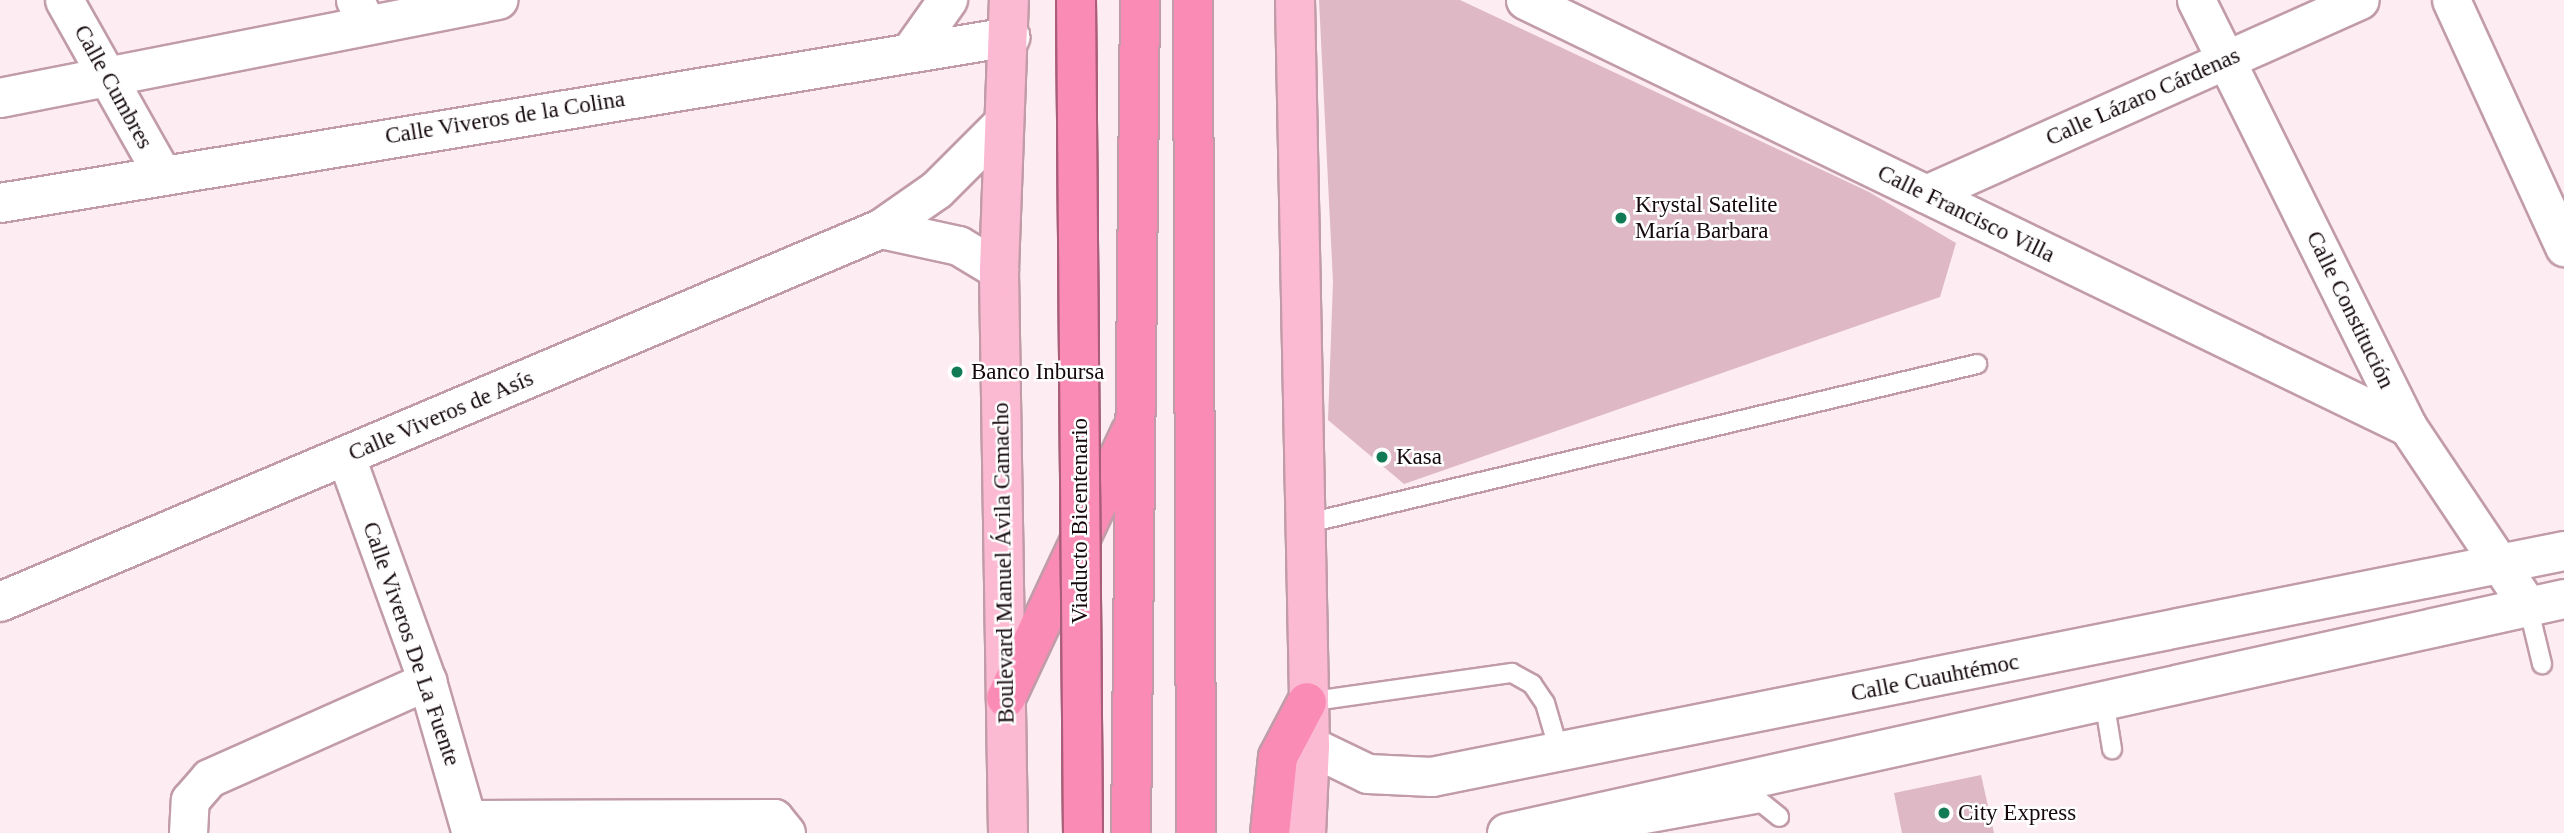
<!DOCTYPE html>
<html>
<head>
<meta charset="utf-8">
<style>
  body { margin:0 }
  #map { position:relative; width:2564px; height:833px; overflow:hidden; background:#fdecf1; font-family:"Times New Roman",serif }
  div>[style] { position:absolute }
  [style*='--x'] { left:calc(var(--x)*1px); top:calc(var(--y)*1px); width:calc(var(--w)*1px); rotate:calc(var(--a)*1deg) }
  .building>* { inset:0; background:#deb8c4 }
  .roads { filter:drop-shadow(2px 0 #c19ca8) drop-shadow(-2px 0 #c19ca8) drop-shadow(0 2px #c19ca8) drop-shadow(0 -2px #c19ca8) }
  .lane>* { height:18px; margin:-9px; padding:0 9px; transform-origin:9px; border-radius:9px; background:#fff }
  .street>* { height:37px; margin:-18.5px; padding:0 18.5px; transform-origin:18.5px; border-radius:18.5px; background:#fff }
  .secondary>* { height:38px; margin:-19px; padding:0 19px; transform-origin:19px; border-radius:19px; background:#fff }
  .primary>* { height:38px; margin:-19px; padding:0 19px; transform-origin:19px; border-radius:19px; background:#fcb9d2 }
  .highway>* { height:38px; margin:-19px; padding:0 19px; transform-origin:19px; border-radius:19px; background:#fa8bb4 }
  .bridges { filter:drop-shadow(2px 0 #aa5d79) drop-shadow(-2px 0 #aa5d79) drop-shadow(0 2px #aa5d79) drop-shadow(0 -2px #aa5d79) }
  .highway-bridge>* { height:38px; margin:-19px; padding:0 19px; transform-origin:19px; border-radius:19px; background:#fa8bb4 }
  .dots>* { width:19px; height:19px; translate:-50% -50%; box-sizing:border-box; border:4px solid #fefefe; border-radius:50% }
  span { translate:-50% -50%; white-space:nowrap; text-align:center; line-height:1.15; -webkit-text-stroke:5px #fefefe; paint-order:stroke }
  .street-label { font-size:23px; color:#14080c }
  .poi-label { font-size:23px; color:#14080c }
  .left { translate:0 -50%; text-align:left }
</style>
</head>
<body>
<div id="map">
  <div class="building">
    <i style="clip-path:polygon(1319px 0,1460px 0,1869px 192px,1956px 243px,1940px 297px,1404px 484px,1328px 420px,1333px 282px)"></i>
    <i style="clip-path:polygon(1981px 775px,1994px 833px,1902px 833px,1894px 793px)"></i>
  </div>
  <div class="roads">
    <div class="lane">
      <i style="--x:1304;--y:524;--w:692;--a:-13.37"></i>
      <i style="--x:2528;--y:606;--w:60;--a:76.4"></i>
      <i style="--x:2104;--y:700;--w:50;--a:80.7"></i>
      <i style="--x:1307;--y:702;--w:207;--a:-8.1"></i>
      <i style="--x:1512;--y:673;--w:23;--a:29"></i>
      <i style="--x:1532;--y:684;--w:23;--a:56"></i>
      <i style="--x:1545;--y:703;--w:50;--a:73.7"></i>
      <i style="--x:1590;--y:821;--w:25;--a:21"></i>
      <i style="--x:1613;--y:830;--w:151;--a:-10.3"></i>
      <i style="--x:1762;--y:803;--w:22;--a:39"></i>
    </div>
    <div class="street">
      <i style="--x:64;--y:0;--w:200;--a:60.6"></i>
      <i style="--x:355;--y:0;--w:26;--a:65"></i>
      <i style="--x:1525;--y:0;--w:981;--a:25.81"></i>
      <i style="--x:2196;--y:0;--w:477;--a:63.6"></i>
      <i style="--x:2408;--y:427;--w:216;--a:56.2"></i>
      <i style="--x:2451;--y:0;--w:272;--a:65.4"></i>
      <i style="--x:1926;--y:194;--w:475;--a:-24.1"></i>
      <i style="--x:346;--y:457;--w:238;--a:70.1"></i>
      <i style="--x:427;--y:681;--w:158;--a:73.9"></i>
      <i style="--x:468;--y:819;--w:306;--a:-0.2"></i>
      <i style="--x:774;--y:818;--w:19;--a:51"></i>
      <i style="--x:188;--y:833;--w:33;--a:-87"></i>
      <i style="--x:190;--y:800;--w:29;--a:-49"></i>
      <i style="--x:209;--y:778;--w:239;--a:-24"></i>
    </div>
    <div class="secondary">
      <i style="--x:911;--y:52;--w:64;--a:-54.6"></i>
      <i style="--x:0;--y:98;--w:508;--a:-11.13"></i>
      <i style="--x:0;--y:203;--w:1024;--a:-9.33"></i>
      <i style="--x:881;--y:229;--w:80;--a:12.3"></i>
      <i style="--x:959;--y:246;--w:47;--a:31"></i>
      <i style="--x:0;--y:602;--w:957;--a:-22.95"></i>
      <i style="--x:881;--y:229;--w:68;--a:-34.9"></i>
      <i style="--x:937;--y:190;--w:93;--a:-45"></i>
      <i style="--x:1310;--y:746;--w:64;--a:25.8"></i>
      <i style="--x:1368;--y:774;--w:64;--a:2.7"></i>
      <i style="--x:1432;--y:777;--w:1154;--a:-11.29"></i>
      <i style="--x:1507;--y:833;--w:1083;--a:-12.48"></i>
    </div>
    <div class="primary">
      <i style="--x:1295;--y:0;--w:746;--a:88.85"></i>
      <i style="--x:1310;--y:746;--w:87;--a:92.6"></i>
      <i style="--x:1008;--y:833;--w:563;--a:-90.92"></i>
      <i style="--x:999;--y:270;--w:270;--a:-87.9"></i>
    </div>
    <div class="highway">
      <i style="--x:1193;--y:0;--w:833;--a:89.79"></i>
      <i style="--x:1006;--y:698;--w:293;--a:-64.9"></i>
      <i style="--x:1131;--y:833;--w:833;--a:-89.38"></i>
      <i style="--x:1270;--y:833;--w:76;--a:-84"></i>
      <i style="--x:1278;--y:757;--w:62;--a:-62.2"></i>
    </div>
  </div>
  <div class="bridges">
    <div class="highway-bridge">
      <i style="--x:1076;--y:0;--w:833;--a:89.52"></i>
    </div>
  </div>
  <div class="dots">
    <i style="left:1621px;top:218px;background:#117b56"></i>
    <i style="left:957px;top:372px;background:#117b56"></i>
    <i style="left:1382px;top:457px;background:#117b56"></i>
    <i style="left:1944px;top:813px;background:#117b56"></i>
  </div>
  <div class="street-label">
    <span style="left:113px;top:87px;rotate:61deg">Calle Cumbres</span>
    <span style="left:2143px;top:97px;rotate:-24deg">Calle Lázaro Cárdenas</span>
    <span style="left:505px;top:118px;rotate:-9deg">Calle Viveros de la Colina</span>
    <span style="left:1966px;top:214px;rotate:26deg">Calle Francisco Villa</span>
    <span style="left:2350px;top:310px;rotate:64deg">Calle Constitución</span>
    <span style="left:441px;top:416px;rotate:-23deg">Calle Viveros de Asís</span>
    <span style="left:1080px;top:521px;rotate:-90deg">Viaducto Bicentenario</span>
    <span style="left:1004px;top:563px;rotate:-91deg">Boulevard Manuel Ávila Camacho</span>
    <span style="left:411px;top:644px;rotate:71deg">Calle Viveros De La Fuente</span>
    <span style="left:1935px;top:678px;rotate:-11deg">Calle Cuauhtémoc</span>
  </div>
  <div class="poi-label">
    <span class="left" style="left:1635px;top:218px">Krystal Satelite<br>María Barbara</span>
    <span class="left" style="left:971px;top:372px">Banco Inbursa</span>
    <span class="left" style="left:1396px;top:457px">Kasa</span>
    <span class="left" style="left:1958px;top:813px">City Express</span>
  </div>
</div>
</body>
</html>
